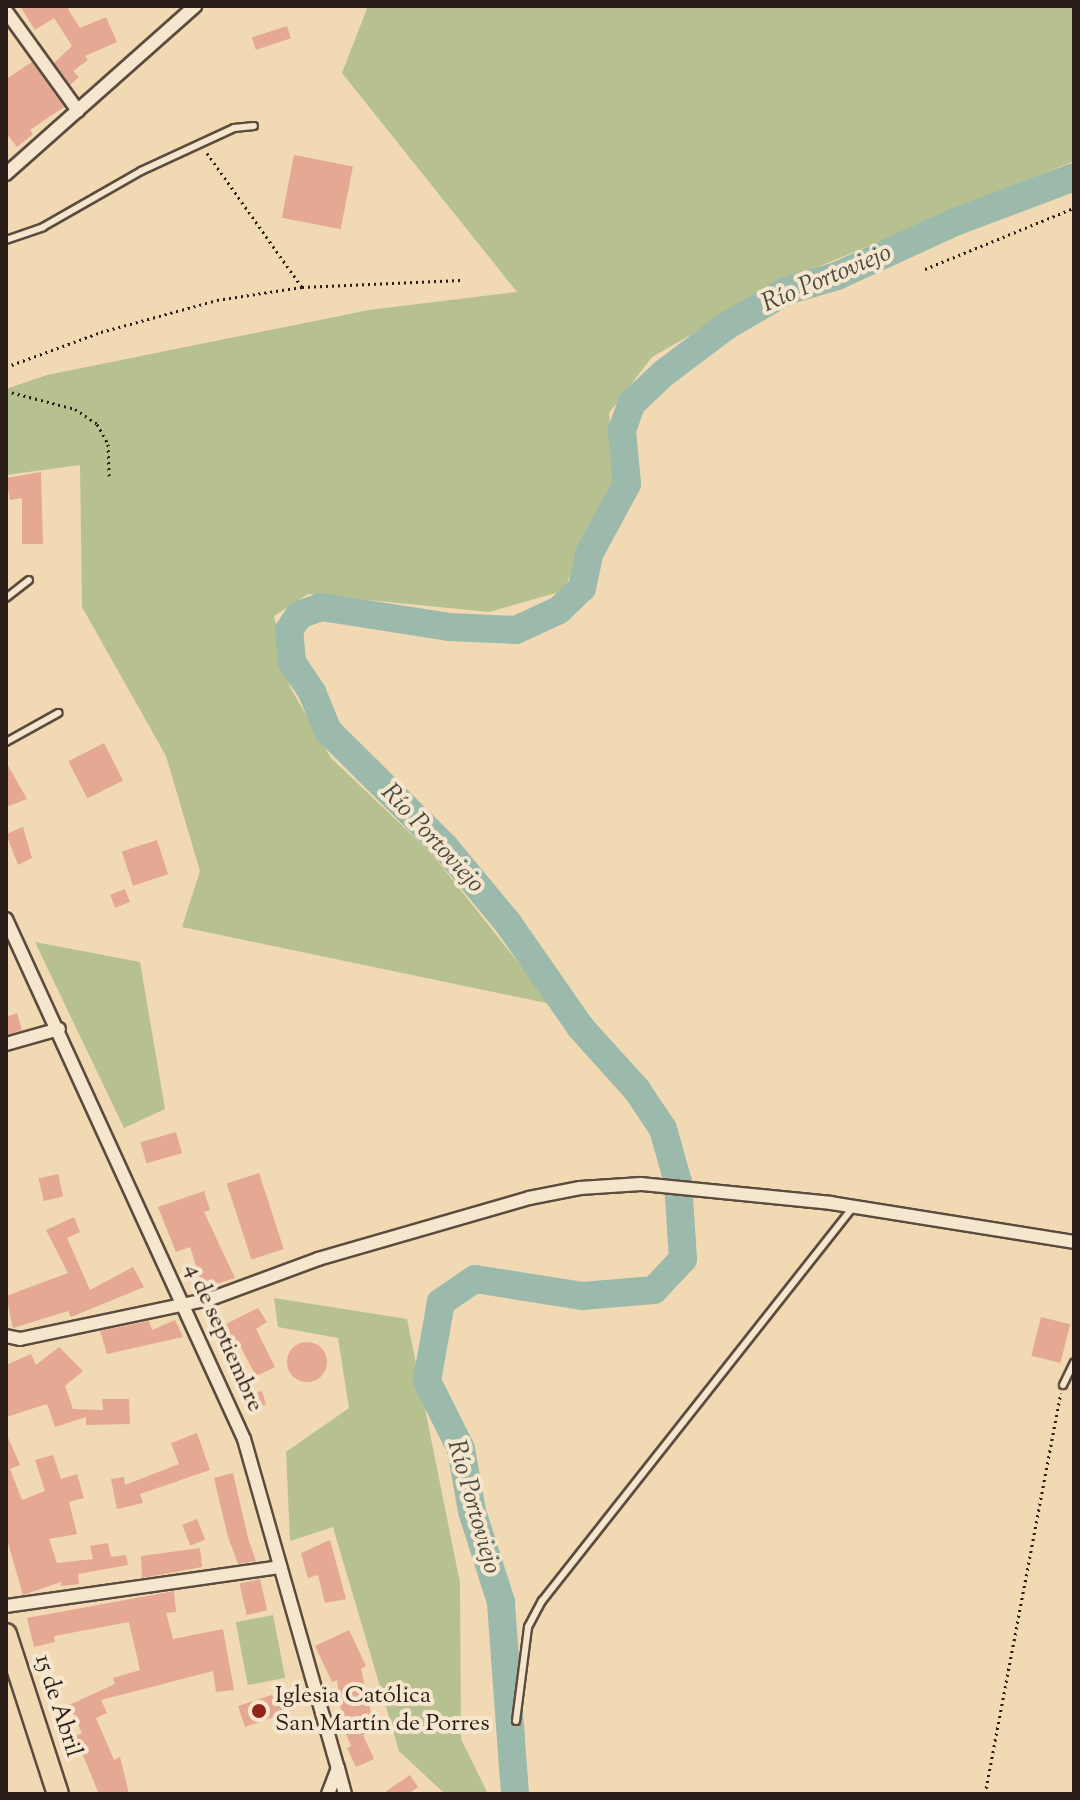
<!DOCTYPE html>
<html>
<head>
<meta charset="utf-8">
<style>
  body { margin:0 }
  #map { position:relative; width:1080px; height:1800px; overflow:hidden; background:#f1d9b3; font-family:"Sorts Mill Goudy",serif }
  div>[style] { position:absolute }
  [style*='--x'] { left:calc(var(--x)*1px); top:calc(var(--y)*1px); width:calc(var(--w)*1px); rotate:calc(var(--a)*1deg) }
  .green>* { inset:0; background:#b7c08f; transform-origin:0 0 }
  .river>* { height:28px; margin:-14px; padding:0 14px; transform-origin:14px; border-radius:14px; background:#9bbaab }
  .building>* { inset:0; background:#e5a893; transform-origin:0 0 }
  .round { border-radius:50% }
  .path>* { height:3px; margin-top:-1.5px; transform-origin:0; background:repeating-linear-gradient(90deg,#2b1d17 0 2px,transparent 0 6px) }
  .roads { filter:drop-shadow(2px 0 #5c4c3e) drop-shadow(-2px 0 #5c4c3e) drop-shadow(0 2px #5c4c3e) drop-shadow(0 -2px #5c4c3e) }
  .service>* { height:6px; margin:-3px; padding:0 3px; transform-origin:3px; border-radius:3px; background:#f6e6ce }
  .minor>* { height:12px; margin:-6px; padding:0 6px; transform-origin:6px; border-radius:6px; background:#f6e6ce }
  .primary>* { height:20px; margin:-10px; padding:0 10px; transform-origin:10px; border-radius:10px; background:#f1d9b3 }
  .dots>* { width:22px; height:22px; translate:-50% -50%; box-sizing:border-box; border:4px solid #f6e6ce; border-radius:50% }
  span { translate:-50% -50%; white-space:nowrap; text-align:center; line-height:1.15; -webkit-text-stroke:8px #f6e6ce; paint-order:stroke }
  .street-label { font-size:24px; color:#2b1d17 }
  .poi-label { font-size:24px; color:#2b1d17 }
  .left { translate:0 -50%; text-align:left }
  .water-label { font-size:26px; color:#4d4c43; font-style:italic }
  .frame { position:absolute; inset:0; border:8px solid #2b1d17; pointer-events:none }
</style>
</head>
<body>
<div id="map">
  <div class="green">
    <i style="clip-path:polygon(368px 6px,1074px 6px,1074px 161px,786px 280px,652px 357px,609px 413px,615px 479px,563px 591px,489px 612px,308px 594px,274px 616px,290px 687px,331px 758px,432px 854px,551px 1004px,182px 927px,200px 871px,166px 756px,82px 607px,80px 465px,6px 475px,6px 389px,47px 375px,369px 310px,517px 292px,342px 73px)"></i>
    <i style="clip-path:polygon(35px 942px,140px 962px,165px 1109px,124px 1128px)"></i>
    <i style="clip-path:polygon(274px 1298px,407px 1319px,460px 1583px,461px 1739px,488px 1794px,445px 1794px,399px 1751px,333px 1527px,290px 1541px,286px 1452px,349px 1408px,338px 1338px,278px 1327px)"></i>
    <i style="left:273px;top:1615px;width:64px;height:38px;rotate:79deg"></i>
  </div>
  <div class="river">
    <i style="--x:515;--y:1794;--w:193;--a:-94.2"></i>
    <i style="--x:501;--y:1602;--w:96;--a:-107.7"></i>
    <i style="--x:472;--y:1511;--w:63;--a:-100.1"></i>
    <i style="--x:461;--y:1449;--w:76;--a:-116.6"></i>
    <i style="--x:427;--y:1381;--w:80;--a:-80"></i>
    <i style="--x:441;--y:1302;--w:41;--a:-34.1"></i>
    <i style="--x:475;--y:1279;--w:108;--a:9"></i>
    <i style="--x:582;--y:1296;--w:72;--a:-4.8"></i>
    <i style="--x:654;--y:1290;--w:42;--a:-46.9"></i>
    <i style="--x:683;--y:1259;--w:77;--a:-93.7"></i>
    <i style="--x:678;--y:1182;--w:55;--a:-105.8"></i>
    <i style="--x:663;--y:1129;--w:47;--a:-123.7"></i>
    <i style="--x:637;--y:1090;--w:84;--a:-132.1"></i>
    <i style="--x:581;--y:1028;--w:128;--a:-124.8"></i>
    <i style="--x:508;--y:923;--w:100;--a:-129.7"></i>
    <i style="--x:444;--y:846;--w:163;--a:-135.2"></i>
    <i style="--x:328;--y:731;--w:42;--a:-112.3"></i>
    <i style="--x:312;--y:692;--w:36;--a:-124"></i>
    <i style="--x:292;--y:662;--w:32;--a:-95"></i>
    <i style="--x:289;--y:630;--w:18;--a:-56"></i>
    <i style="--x:299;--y:615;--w:23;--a:-20"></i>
    <i style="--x:321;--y:607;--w:131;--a:8.8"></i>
    <i style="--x:450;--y:627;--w:66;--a:2.6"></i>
    <i style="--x:516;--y:630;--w:47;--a:-24.9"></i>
    <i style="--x:559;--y:610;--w:32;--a:-44"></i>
    <i style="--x:582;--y:588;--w:35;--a:-78"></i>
    <i style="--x:589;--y:554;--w:80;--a:-61.5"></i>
    <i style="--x:627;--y:484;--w:54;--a:-95.3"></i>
    <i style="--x:622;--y:430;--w:29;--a:-70"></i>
    <i style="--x:632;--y:403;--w:44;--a:-43.2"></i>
    <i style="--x:664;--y:373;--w:76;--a:-37"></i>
    <i style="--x:725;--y:327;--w:71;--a:-30.5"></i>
    <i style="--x:786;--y:291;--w:53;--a:-16.4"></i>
    <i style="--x:837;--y:276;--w:130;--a:-24.6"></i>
    <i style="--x:955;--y:222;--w:127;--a:-20.7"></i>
  </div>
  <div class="building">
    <i style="clip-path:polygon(20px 6px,73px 6px,68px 9px,80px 28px,106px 17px,117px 42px,85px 56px,88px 60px,73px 71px,79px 77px,70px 85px,54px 63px,72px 46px,54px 18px,35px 30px)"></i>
    <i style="left:287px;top:26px;width:13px;height:37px;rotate:72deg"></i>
    <i style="clip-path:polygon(32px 62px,64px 107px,30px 130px,33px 134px,17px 147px,6px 133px,6px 79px)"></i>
    <i style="left:294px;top:155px;width:60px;height:64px;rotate:11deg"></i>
    <i style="clip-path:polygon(41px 472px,43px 544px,22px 544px,22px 498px,10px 500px,6px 478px)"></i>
    <i style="left:104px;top:743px;width:42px;height:40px;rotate:63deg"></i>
    <i style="clip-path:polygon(6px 762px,27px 799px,6px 807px)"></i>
    <i style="clip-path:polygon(23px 827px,32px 858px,18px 865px,6px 834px)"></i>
    <i style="left:157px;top:840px;width:36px;height:37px;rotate:72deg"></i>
    <i style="left:125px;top:889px;width:14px;height:16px;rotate:69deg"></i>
    <i style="clip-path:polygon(17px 1013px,22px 1030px,6px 1035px,6px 1017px)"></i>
    <i style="left:176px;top:1132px;width:22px;height:37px;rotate:74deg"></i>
    <i style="left:259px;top:1173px;width:80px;height:34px;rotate:72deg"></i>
    <i style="left:58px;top:1174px;width:23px;height:20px;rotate:77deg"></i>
    <i style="clip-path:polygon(204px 1191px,210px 1210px,204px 1212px,235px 1278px,203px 1288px,190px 1247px,176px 1252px,158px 1207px)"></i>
    <i style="clip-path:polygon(74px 1217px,80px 1232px,67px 1238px,90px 1290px,133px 1267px,144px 1287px,71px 1317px,68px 1311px,13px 1328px,6px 1296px,68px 1273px,46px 1230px)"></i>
    <i style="clip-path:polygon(258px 1308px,267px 1322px,256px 1329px,275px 1367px,256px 1376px,237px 1340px,222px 1347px,214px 1330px)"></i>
    <i style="left:1041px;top:1317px;width:30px;height:40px;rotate:14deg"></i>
    <i style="clip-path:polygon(175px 1320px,183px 1337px,107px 1354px,100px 1331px,149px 1321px,152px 1330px)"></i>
    <i class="round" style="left:287px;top:1342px;width:40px;height:40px"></i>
    <i style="clip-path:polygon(59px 1347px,83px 1371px,65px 1386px,73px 1409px,103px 1410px,102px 1399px,129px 1399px,130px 1424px,86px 1425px,86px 1417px,55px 1427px,47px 1404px,6px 1417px,6px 1365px,31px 1354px,36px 1365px)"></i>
    <i style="left:262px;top:1391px;width:14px;height:19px;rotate:73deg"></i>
    <i style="clip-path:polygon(6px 1433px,20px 1465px,10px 1469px,22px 1500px,45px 1491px,35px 1460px,53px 1455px,61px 1479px,77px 1474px,84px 1498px,69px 1502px,77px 1534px,49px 1539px,57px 1563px,93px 1559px,90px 1546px,108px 1543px,111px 1557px,126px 1555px,128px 1565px,78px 1574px,79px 1584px,61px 1586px,61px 1582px,23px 1595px,6px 1536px)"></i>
    <i style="clip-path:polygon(197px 1433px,210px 1470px,140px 1494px,143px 1503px,117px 1509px,111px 1479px,124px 1477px,125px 1485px,179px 1464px,171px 1443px)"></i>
    <i style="clip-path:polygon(233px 1473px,248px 1538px,256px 1561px,238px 1564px,228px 1537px,214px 1478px)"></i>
    <i style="left:197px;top:1519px;width:22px;height:16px;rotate:68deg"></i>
    <i style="clip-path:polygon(330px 1540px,346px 1599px,325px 1603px,318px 1575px,308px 1578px,301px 1553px)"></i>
    <i style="clip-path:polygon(200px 1548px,202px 1567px,142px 1578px,141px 1556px)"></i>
    <i style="left:260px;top:1579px;width:32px;height:21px;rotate:77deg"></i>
    <i style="clip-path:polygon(174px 1591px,176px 1612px,166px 1613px,173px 1639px,223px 1629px,234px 1690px,216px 1692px,213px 1671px,101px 1700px,107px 1713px,96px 1718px,114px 1760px,120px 1757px,129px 1794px,99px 1794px,75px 1736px,82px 1733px,69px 1705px,115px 1684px,113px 1678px,140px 1670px,129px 1622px,54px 1636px,55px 1642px,34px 1647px,27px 1618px)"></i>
    <i style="clip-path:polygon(349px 1630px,366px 1666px,361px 1669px,375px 1730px,363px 1735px,374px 1759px,356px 1767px,347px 1748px,351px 1746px,343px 1726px,337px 1680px,332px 1682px,315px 1646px)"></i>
    <i style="clip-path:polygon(272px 1695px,275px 1702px,292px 1698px,294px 1710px,245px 1727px,238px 1706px)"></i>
    <i style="clip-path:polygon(410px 1775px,418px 1787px,408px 1794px,382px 1794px)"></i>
  </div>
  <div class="path">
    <i style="--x:207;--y:153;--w:164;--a:54.7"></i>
    <i style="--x:302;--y:287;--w:159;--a:-2.5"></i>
    <i style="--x:925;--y:269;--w:161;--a:-22.3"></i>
    <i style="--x:6;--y:367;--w:101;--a:-20.2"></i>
    <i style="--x:101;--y:332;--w:120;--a:-15.4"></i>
    <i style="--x:217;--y:300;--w:86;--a:-8.7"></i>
    <i style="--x:6;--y:391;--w:71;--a:14.6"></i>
    <i style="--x:75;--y:409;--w:27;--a:34"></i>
    <i style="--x:97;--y:424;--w:23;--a:61"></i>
    <i style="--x:108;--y:444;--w:32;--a:88"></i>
    <i style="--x:985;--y:1794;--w:408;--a:-79.3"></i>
  </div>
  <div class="roads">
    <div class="service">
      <i style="--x:6;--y:240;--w:39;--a:-19"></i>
      <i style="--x:43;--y:227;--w:113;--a:-29.7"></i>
      <i style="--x:141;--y:171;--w:102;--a:-24.8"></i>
      <i style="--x:234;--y:128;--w:20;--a:-6"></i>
      <i style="--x:6;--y:598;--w:29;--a:-38"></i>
      <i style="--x:6;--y:742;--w:60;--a:-29.1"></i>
      <i style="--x:1063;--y:1385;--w:25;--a:-64"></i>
      <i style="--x:516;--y:1721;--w:95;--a:-82.7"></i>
      <i style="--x:528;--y:1627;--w:30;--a:-62"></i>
      <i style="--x:542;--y:1601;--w:503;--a:-51.7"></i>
    </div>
    <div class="minor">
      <i style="--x:6;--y:11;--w:123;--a:54.2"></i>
      <i style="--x:6;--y:174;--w:253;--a:-41.6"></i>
      <i style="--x:6;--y:919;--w:572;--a:65.41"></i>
      <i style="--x:244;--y:1439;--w:342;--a:74.1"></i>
      <i style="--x:338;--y:1768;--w:28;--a:111"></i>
      <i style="--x:6;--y:1044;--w:55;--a:-15.8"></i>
      <i style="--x:6;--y:1336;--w:14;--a:12"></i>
      <i style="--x:20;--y:1339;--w:194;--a:-11.9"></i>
      <i style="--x:210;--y:1299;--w:115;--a:-20.3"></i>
      <i style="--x:318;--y:1259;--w:220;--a:-16.1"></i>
      <i style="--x:529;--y:1198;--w:52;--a:-11.1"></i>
      <i style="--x:580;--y:1188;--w:61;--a:-3.8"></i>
      <i style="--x:641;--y:1184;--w:191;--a:5.7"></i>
      <i style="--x:831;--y:1203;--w:246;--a:9.1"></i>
      <i style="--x:6;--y:1606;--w:277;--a:-8.1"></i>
      <i style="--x:338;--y:1768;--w:27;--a:75"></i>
    </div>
    <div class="primary">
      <i style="--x:6;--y:1634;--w:168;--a:72"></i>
    </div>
  </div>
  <div class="dots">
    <i style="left:259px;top:1711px;background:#8f2418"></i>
  </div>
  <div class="street-label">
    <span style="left:223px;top:1338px;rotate:66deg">4 de septiembre</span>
    <span style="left:57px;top:1706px;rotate:72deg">15 de Abril</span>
  </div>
  <div class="poi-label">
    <span class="left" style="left:275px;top:1711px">Iglesia Católica<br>San Martín de Porres</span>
  </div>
  <div class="water-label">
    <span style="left:827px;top:279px;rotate:-23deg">Río Portoviejo</span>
    <span style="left:432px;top:839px;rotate:47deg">Río Portoviejo</span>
    <span style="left:473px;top:1507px;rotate:74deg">Río Portoviejo</span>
  </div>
  <div class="frame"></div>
</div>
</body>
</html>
